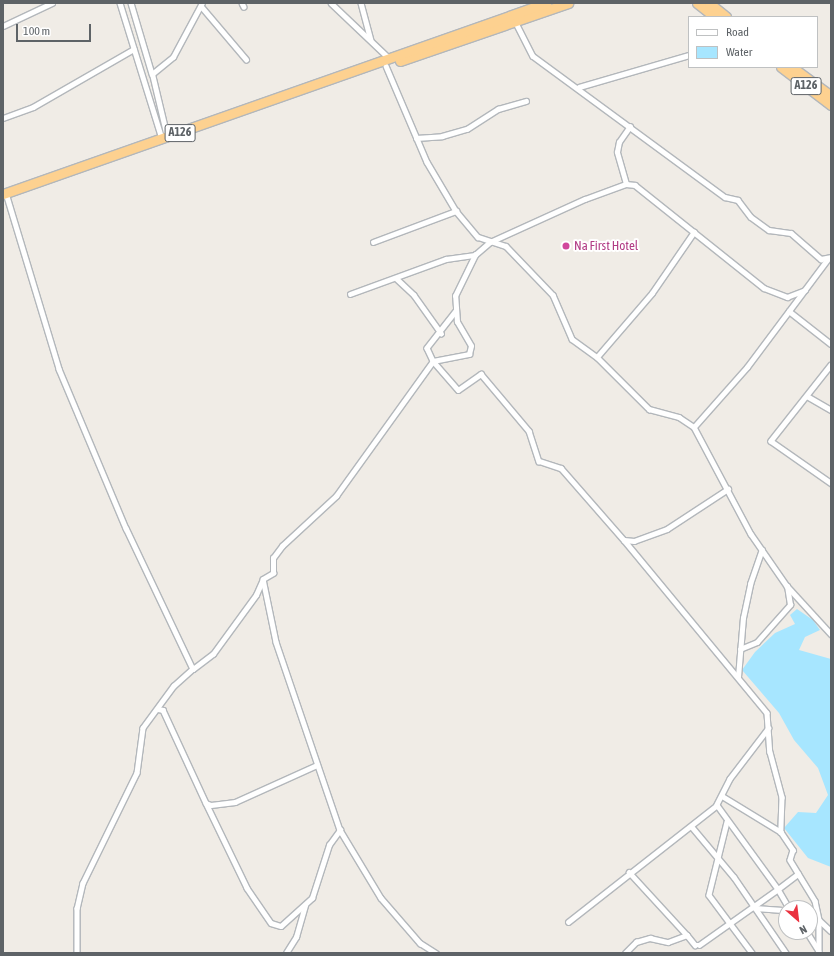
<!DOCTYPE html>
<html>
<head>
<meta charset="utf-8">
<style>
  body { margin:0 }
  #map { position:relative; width:834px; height:956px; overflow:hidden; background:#f0ece6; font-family:"Asap Condensed",sans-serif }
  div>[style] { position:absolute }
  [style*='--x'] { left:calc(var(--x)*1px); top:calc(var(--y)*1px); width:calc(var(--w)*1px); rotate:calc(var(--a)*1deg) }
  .water>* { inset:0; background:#a7e6ff }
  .roads { filter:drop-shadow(1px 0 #b3b7bb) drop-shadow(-1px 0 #b3b7bb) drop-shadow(0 1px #b3b7bb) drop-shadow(0 -1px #b3b7bb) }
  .street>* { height:4.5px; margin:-2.25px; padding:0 2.25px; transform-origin:2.25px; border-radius:2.25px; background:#fff }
  .highway>* { height:9px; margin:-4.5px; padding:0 4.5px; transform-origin:4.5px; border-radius:4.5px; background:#fdd190 }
  .dots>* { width:11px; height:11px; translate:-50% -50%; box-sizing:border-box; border:2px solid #fff; border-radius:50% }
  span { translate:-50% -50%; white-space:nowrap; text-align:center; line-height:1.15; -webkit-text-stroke:4px #fff; paint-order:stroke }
  .shield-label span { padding:1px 3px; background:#fff; border:1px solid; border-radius:3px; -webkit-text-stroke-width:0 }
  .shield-label { font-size:12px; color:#5e6367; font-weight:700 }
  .hotel-label { font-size:13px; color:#b23c85 }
  .left { translate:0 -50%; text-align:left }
  .frame { position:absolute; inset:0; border:4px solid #5e6367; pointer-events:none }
  .legend { position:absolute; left:688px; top:16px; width:130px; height:52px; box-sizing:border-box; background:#fff; border:1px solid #bfc1c2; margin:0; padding:5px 7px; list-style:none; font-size:12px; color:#5e6367 }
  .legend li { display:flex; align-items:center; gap:8px; height:20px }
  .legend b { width:20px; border:1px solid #bfc1c2 }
  .north { position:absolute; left:778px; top:900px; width:40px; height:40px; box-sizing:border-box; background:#fff; border:1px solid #bfc1c2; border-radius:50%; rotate:152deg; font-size:11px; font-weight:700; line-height:16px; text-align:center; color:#5e6367 }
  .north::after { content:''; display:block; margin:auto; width:14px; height:18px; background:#ea323f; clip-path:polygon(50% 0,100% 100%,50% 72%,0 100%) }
  .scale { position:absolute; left:16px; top:24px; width:75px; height:18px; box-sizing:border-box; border:2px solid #5e6367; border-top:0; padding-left:5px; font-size:12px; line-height:14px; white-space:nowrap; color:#5e6367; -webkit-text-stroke:3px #fff; paint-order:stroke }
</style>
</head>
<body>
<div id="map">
  <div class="water">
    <i style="clip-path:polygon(797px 609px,813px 620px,820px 630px,805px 637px,799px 650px,831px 659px,831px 867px,808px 858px,784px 828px,798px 812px,816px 813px,828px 795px,818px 768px,794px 740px,779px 713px,742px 670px,755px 652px,775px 633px,795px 624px,790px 615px)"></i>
  </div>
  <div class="roads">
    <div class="street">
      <i style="--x:120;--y:3;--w:142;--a:72.8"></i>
      <i style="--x:131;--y:3;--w:74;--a:73.5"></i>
      <i style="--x:242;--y:3;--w:4;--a:63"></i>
      <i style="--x:331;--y:3;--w:80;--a:43.5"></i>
      <i style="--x:361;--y:3;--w:38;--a:75"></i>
      <i style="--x:201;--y:6;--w:70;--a:49.7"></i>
      <i style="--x:515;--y:21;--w:39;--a:63"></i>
      <i style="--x:533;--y:56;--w:238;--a:36.3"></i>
      <i style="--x:725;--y:197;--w:13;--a:13"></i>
      <i style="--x:738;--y:200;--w:21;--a:53"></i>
      <i style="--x:751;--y:217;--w:22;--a:36"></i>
      <i style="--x:769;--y:230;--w:22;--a:8"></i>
      <i style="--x:791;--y:233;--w:40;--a:41"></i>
      <i style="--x:821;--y:259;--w:10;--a:-11"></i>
      <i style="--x:3;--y:26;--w:54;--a:-25.1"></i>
      <i style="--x:386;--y:66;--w:104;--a:66.9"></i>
      <i style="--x:427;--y:162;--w:57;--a:59.4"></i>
      <i style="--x:456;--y:211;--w:34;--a:50"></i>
      <i style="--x:478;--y:237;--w:29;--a:18"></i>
      <i style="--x:506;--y:246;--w:68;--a:46.2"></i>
      <i style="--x:553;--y:295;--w:48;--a:66.6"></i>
      <i style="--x:572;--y:339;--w:31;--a:36"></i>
      <i style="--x:597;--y:357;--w:74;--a:45"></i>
      <i style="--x:649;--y:409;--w:31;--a:15"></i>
      <i style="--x:679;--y:417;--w:18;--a:34"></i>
      <i style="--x:694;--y:427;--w:121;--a:62"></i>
      <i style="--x:751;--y:534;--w:63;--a:55.3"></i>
      <i style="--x:787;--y:586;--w:65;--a:47.5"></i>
      <i style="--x:579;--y:87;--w:115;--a:-16.2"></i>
      <i style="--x:3;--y:118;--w:32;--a:-20"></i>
      <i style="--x:33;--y:107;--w:116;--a:-29.9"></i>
      <i style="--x:167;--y:137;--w:65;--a:-103.4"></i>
      <i style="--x:152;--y:74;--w:27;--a:-39"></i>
      <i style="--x:173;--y:57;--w:61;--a:-61.8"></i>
      <i style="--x:416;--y:138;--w:26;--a:-4"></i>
      <i style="--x:442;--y:136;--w:26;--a:-16"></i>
      <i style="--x:467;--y:129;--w:37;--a:-33"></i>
      <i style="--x:498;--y:109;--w:29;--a:-16"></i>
      <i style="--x:626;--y:184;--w:33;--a:-106"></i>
      <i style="--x:617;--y:152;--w:10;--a:-79"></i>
      <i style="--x:619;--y:142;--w:19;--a:-55"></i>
      <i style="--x:6;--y:193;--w:184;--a:73.2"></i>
      <i style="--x:59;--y:369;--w:173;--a:67.2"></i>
      <i style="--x:126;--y:528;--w:156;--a:64.6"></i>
      <i style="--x:193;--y:669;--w:25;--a:138"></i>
      <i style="--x:174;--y:686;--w:52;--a:126.4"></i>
      <i style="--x:143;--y:728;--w:45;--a:97.6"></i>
      <i style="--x:137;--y:773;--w:123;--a:116.1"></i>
      <i style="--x:83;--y:883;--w:26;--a:103"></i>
      <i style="--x:77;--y:908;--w:45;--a:90"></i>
      <i style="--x:373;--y:242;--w:89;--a:-20.5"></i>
      <i style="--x:397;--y:279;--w:23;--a:43"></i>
      <i style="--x:414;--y:295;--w:47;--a:54.6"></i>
      <i style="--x:350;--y:294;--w:102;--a:-20"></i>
      <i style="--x:446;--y:259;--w:29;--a:-8"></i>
      <i style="--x:456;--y:311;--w:47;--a:128.1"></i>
      <i style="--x:427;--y:348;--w:14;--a:65"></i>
      <i style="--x:433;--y:361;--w:38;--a:49"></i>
      <i style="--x:458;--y:390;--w:28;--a:-35"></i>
      <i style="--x:481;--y:374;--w:75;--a:49.9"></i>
      <i style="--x:529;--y:431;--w:32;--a:72"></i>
      <i style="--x:539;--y:461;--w:23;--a:18"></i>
      <i style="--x:561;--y:468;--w:96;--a:48.8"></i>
      <i style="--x:624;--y:540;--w:10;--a:6"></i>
      <i style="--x:634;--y:541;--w:35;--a:-20"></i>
      <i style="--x:667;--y:529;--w:73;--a:-33.3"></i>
      <i style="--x:789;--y:311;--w:53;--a:38.2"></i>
      <i style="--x:597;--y:357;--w:84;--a:-49.3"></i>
      <i style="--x:652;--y:293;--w:74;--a:-55.5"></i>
      <i style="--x:831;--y:365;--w:97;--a:128.3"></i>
      <i style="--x:771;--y:441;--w:73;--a:35"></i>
      <i style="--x:807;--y:396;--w:28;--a:30"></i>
      <i style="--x:694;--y:427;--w:80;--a:-48.5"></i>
      <i style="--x:747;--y:367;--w:134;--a:-53.2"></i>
      <i style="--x:624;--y:540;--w:224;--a:50.4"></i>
      <i style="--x:767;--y:713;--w:39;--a:86"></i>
      <i style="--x:770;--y:752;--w:47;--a:75.1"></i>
      <i style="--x:782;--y:797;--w:35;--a:92"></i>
      <i style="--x:781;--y:832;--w:22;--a:56"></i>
      <i style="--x:793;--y:850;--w:10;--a:107"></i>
      <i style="--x:790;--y:860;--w:48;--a:58.6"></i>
      <i style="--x:815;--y:901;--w:19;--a:78"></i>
      <i style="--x:819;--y:920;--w:16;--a:43"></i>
      <i style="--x:263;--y:579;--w:64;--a:78.3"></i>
      <i style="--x:276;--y:642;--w:199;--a:71.2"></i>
      <i style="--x:340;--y:830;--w:79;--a:58.9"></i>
      <i style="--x:381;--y:898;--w:60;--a:49.1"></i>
      <i style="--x:420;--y:943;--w:19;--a:32"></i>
      <i style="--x:740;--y:649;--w:18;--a:-22"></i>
      <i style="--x:757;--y:642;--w:50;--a:-48.3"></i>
      <i style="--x:790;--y:605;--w:19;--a:-99"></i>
      <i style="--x:193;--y:669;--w:25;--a:-37"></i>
      <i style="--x:213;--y:654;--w:73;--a:-53.9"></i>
      <i style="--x:256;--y:595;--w:17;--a:-66"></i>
      <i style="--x:263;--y:579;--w:12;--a:-31"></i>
      <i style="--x:273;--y:573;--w:15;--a:-90"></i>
      <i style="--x:273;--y:558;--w:15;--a:-53"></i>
      <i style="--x:282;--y:546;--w:74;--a:-42.8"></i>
      <i style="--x:336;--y:496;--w:166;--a:-54.3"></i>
      <i style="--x:433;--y:361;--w:37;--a:-11"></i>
      <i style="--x:469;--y:354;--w:8;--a:-76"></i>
      <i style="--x:471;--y:346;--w:28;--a:-120"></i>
      <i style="--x:457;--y:322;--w:26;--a:-94"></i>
      <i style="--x:455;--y:296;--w:46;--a:-64"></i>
      <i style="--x:475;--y:255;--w:20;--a:-41"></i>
      <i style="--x:490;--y:242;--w:104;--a:-24.4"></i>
      <i style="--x:585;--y:199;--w:44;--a:-20.1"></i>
      <i style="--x:626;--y:184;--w:9;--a:6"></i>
      <i style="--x:635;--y:185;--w:165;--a:38.6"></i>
      <i style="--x:764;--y:288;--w:25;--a:21"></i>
      <i style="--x:787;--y:297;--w:19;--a:-21"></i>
      <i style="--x:738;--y:677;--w:59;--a:-85.2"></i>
      <i style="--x:743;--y:618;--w:35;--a:-78"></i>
      <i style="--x:750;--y:584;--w:36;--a:-71"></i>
      <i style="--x:158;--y:709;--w:5;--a:11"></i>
      <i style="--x:163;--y:710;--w:102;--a:65.2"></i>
      <i style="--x:206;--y:803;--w:5;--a:22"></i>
      <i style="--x:211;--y:805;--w:24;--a:-7"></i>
      <i style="--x:235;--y:802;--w:90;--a:-24.3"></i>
      <i style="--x:769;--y:728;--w:64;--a:127.4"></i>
      <i style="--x:730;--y:779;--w:29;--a:117"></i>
      <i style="--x:717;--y:805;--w:104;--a:54"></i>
      <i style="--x:778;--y:889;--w:25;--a:-37"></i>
      <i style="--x:722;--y:796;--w:69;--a:31.4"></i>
      <i style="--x:206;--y:803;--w:94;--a:64.2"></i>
      <i style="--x:247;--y:888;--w:42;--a:55.6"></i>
      <i style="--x:271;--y:923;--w:10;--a:17"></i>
      <i style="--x:281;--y:926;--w:42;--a:-42.1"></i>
      <i style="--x:312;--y:898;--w:56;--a:-72.2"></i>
      <i style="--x:329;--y:845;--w:19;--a:-54"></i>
      <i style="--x:727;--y:822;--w:75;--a:103.9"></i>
      <i style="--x:709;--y:895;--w:72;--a:53.4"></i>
      <i style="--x:692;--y:827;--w:65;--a:50"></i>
      <i style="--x:734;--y:877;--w:92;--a:55.6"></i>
      <i style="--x:629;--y:872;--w:86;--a:47.4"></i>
      <i style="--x:755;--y:908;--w:31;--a:4"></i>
      <i style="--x:819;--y:920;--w:31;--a:90"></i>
      <i style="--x:568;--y:922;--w:189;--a:-38.1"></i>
      <i style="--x:807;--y:932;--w:22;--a:58"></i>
      <i style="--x:286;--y:953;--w:19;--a:-58"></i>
      <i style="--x:296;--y:937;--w:33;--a:-74"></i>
      <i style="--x:625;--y:953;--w:16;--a:-45"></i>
      <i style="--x:636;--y:942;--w:15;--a:-16"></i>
      <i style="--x:650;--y:938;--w:18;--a:13"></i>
      <i style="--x:668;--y:942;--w:20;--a:-20"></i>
      <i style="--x:687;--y:935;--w:13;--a:51"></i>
      <i style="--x:695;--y:945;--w:4;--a:0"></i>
      <i style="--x:699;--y:945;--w:97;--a:-35.3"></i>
      <i style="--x:778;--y:889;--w:22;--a:60"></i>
    </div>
    <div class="highway">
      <i style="--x:697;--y:3;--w:23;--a:38"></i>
      <i style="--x:709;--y:3;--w:22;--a:39"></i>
      <i style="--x:400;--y:61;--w:178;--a:-19"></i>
      <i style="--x:781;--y:67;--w:63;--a:37.2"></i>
      <i style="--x:792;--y:67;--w:49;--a:36.6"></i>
      <i style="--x:3;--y:194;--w:576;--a:-19.38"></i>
    </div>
  </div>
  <div class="dots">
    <i style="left:566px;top:246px;background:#d1479c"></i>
  </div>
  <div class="shield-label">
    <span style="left:806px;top:86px">A126</span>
    <span style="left:180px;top:133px">A126</span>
  </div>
  <div class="hotel-label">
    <span class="left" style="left:574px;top:246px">Na First Hotel</span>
  </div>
  <div class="frame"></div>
  <ul class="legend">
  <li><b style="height:5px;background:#fff"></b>Road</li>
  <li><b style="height:11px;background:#a7e6ff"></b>Water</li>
  </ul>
  <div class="north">N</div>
  <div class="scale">100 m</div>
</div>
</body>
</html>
